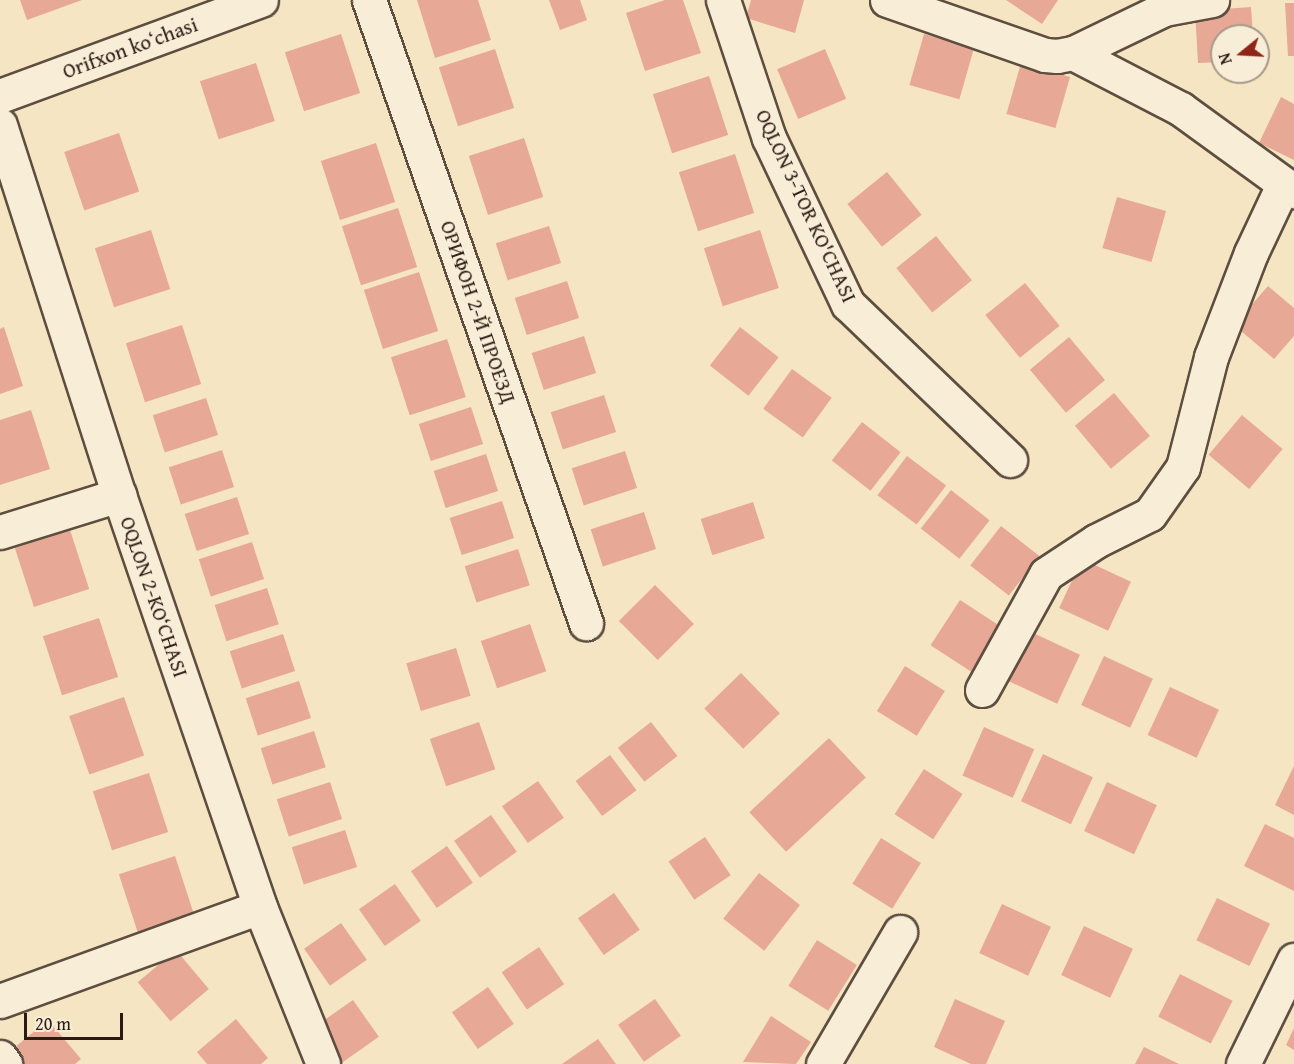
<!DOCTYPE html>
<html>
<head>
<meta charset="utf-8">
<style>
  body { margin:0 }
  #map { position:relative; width:1294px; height:1064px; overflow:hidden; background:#f5e5c3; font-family:"Gentium Book Plus",serif }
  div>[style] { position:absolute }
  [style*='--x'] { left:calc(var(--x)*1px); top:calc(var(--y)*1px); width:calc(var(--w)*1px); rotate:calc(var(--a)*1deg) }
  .building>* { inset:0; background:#e7a896; transform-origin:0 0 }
  .roads { filter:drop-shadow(2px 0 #5e4e40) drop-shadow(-2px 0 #5e4e40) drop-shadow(0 2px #5e4e40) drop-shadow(0 -2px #5e4e40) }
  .minor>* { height:33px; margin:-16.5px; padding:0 16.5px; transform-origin:16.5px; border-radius:16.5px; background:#f8eed8 }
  span { translate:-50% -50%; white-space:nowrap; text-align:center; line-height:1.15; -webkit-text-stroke:4.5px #f8eed8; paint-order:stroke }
  .street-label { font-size:21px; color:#2b1b14 }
  .north { position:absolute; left:1210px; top:24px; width:60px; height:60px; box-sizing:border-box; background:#f8eed8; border:2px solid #a69a8a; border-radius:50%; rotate:252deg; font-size:16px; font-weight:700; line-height:24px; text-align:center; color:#2b1b14 }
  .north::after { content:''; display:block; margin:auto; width:21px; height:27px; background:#8f2418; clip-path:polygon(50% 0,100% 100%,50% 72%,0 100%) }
  .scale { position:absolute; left:24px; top:1013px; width:99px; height:27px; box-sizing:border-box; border:3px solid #2b1b14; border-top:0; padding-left:8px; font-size:18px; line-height:21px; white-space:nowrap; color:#2b1b14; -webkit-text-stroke:4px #f8eed8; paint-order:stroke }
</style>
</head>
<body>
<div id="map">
  <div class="building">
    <i style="clip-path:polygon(20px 0,82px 0,27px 20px)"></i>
    <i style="clip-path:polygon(417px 0,478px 0,491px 40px,435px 58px)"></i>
    <i style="clip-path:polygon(549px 0,580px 0,587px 20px,560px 30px)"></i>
    <i style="clip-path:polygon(665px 0,683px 0,701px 53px,645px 71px,626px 13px)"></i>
    <i style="clip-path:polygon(751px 0,804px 0,795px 33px,746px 18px)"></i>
    <i style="clip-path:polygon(1006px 0,1058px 0,1042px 24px)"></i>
    <i style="clip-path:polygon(1285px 3px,1294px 3px,1294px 56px,1288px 56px)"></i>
    <i style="clip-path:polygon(1251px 7px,1253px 36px,1222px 36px,1222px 62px,1198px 63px,1195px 11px)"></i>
    <i style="left:341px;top:34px;width:62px;height:59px;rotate:72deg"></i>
    <i style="left:924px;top:34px;width:52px;height:53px;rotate:16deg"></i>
    <i style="left:495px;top:49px;width:62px;height:59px;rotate:72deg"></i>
    <i style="left:825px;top:49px;width:54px;height:52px;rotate:67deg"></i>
    <i style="left:256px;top:63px;width:61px;height:59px;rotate:72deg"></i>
    <i style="left:1021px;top:63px;width:51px;height:53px;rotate:16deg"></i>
    <i style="left:709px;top:76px;width:62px;height:59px;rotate:72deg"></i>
    <i style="clip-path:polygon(1281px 97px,1294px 104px,1294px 160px,1259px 143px)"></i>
    <i style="left:119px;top:133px;width:62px;height:58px;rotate:71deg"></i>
    <i style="left:524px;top:138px;width:62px;height:58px;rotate:72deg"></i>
    <i style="left:376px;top:143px;width:62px;height:58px;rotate:72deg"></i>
    <i style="left:735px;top:154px;width:62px;height:59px;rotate:72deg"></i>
    <i style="left:887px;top:172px;width:55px;height:51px;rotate:51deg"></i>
    <i style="left:1117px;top:197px;width:51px;height:53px;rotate:16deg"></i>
    <i style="left:398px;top:208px;width:62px;height:59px;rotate:72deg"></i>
    <i style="left:549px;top:226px;width:39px;height:56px;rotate:72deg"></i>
    <i style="left:151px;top:230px;width:62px;height:59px;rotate:72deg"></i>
    <i style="left:760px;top:230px;width:61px;height:59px;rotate:72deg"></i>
    <i style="left:936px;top:236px;width:57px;height:51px;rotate:51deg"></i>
    <i style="left:419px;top:272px;width:62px;height:58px;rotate:72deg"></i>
    <i style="left:567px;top:281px;width:39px;height:55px;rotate:72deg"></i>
    <i style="left:1025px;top:283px;width:55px;height:51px;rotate:51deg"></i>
    <i style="clip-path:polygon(1268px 286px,1294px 308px,1294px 336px,1274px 359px,1234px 325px)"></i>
    <i style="left:182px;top:325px;width:62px;height:59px;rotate:72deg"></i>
    <i style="clip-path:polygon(4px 327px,23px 386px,0 394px,0 329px)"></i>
    <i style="left:740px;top:327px;width:49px;height:49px;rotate:38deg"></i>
    <i style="left:584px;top:336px;width:39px;height:55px;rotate:72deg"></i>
    <i style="left:1069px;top:337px;width:56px;height:51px;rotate:50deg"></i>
    <i style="left:447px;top:339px;width:61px;height:59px;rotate:72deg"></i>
    <i style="left:792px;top:369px;width:49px;height:49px;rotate:36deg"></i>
    <i style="left:1114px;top:393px;width:56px;height:51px;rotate:50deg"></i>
    <i style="left:604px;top:395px;width:39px;height:56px;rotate:72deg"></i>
    <i style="left:206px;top:398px;width:39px;height:56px;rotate:72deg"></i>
    <i style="left:471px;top:407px;width:39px;height:55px;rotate:72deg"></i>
    <i style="clip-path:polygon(31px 410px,50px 469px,0 485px,0 420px)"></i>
    <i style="left:1242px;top:415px;width:53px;height:52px;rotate:40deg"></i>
    <i style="left:862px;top:422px;width:49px;height:49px;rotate:38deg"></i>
    <i style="left:222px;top:450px;width:39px;height:56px;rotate:72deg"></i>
    <i style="left:625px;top:451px;width:39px;height:56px;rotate:72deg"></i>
    <i style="left:486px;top:454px;width:39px;height:55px;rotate:72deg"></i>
    <i style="left:907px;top:456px;width:49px;height:49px;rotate:37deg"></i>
    <i style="left:951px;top:490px;width:49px;height:49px;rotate:38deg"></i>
    <i style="left:237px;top:497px;width:39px;height:55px;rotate:72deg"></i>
    <i style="left:502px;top:501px;width:39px;height:55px;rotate:72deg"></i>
    <i style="left:753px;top:502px;width:38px;height:55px;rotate:72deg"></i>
    <i style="left:644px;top:512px;width:39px;height:56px;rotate:72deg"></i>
    <i style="left:1001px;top:526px;width:49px;height:50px;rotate:38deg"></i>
    <i style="left:70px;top:530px;width:62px;height:58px;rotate:72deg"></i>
    <i style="left:252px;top:542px;width:39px;height:56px;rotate:72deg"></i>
    <i style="left:518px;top:549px;width:38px;height:56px;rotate:72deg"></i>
    <i style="left:1082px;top:559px;width:54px;height:54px;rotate:25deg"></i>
    <i style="left:655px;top:585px;width:55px;height:51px;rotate:45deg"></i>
    <i style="left:267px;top:588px;width:38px;height:55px;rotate:72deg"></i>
    <i style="left:960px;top:600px;width:48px;height:54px;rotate:33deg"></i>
    <i style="left:99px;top:618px;width:62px;height:59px;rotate:72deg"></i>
    <i style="left:530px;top:624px;width:50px;height:52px;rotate:71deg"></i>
    <i style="left:1031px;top:632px;width:54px;height:54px;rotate:25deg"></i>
    <i style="left:283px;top:634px;width:39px;height:56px;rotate:72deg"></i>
    <i style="left:456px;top:648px;width:50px;height:52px;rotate:73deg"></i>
    <i style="left:1104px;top:656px;width:54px;height:54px;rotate:25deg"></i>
    <i style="left:905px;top:666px;width:47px;height:53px;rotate:32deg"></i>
    <i style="left:741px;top:673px;width:56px;height:51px;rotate:46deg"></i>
    <i style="left:299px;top:681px;width:39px;height:56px;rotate:72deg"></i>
    <i style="left:1170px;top:687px;width:54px;height:53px;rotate:25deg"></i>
    <i style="left:124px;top:697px;width:62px;height:58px;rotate:71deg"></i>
    <i style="left:479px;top:722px;width:50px;height:52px;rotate:71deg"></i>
    <i style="left:651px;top:722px;width:43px;height:42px;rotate:52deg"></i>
    <i style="left:984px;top:727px;width:55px;height:53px;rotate:24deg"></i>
    <i style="left:314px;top:731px;width:38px;height:56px;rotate:72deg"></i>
    <i style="left:829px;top:738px;width:54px;height:109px;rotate:47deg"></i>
    <i style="left:1043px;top:754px;width:55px;height:52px;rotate:25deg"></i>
    <i style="left:610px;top:755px;width:44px;height:43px;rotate:53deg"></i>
    <i style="clip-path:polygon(1294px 766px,1294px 815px,1275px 805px)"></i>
    <i style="left:924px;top:769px;width:46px;height:54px;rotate:33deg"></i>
    <i style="left:149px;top:773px;width:62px;height:59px;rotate:72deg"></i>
    <i style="left:538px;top:781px;width:45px;height:44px;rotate:55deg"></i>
    <i style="left:330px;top:782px;width:39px;height:56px;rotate:72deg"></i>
    <i style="left:1107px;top:782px;width:55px;height:54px;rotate:25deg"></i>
    <i style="left:491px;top:815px;width:45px;height:45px;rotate:55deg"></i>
    <i style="clip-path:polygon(1265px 824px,1294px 838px,1294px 891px,1244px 866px)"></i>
    <i style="left:345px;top:830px;width:39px;height:56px;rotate:72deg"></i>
    <i style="left:705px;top:837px;width:46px;height:44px;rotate:56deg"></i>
    <i style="left:881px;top:838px;width:47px;height:54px;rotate:32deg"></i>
    <i style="left:447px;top:846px;width:45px;height:44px;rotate:55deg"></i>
    <i style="left:175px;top:856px;width:62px;height:59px;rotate:72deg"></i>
    <i style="left:759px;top:873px;width:52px;height:58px;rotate:38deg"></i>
    <i style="left:395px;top:884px;width:45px;height:44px;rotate:55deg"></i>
    <i style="left:614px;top:893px;width:45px;height:44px;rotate:55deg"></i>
    <i style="left:1217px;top:898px;width:59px;height:47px;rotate:26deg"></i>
    <i style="left:1002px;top:904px;width:54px;height:54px;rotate:25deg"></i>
    <i style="left:341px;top:923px;width:45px;height:45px;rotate:55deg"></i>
    <i style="left:1084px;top:926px;width:54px;height:54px;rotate:25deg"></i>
    <i style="left:817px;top:940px;width:47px;height:54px;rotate:32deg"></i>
    <i style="left:539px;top:947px;width:45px;height:45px;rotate:56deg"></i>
    <i style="left:176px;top:950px;width:51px;height:50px;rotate:50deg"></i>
    <i style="left:1180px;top:974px;width:59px;height:48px;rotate:27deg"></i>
    <i style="left:488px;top:987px;width:45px;height:44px;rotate:55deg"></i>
    <i style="left:655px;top:999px;width:45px;height:45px;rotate:55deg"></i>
    <i style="clip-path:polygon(955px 999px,1005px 1021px,986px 1064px,971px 1064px,934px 1047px)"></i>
    <i style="left:353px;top:1000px;width:45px;height:45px;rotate:55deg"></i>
    <i style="clip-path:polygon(771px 1016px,811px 1042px,796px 1064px,743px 1062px)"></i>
    <i style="clip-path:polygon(236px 1019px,268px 1058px,261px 1064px,207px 1064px,197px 1052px)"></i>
    <i style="clip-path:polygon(48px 1020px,81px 1059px,75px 1064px,19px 1064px,9px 1052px)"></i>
    <i style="clip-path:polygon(1294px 1028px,1294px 1050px,1286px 1045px)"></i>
    <i style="clip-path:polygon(598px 1039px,616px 1064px,562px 1064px)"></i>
    <i style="clip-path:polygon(1144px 1047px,1179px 1064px,1135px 1064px)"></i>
  </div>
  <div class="roads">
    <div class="minor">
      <i style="--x:369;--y:0;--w:660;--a:70.8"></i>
      <i style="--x:723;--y:0;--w:145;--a:71.6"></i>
      <i style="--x:769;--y:138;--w:184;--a:64.6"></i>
      <i style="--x:848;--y:304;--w:225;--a:43.9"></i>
      <i style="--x:887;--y:0;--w:167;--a:19.2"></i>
      <i style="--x:1045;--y:55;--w:12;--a:5"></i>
      <i style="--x:1057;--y:56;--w:16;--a:-11"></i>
      <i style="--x:1073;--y:53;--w:101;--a:-25.8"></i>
      <i style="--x:1164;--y:9;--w:49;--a:-10.6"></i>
      <i style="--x:1073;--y:53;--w:122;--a:27.4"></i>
      <i style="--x:1181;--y:109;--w:140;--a:36"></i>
      <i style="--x:0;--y:96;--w:278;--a:-20.2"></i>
      <i style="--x:0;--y:125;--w:389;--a:72.2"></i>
      <i style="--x:119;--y:495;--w:435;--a:71.1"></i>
      <i style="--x:260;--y:907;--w:169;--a:68.1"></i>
      <i style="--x:0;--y:532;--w:125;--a:-17.3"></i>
      <i style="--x:982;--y:690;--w:132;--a:-61.1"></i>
      <i style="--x:1046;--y:574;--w:60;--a:-33.4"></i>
      <i style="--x:1096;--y:541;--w:60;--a:-26.6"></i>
      <i style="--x:1150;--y:514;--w:57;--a:-54.9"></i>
      <i style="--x:1183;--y:467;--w:114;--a:-75.7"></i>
      <i style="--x:1211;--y:357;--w:111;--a:-69"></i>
      <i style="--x:1251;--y:253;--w:75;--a:-64.8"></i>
      <i style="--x:0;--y:1001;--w:276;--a:-19.9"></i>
      <i style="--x:0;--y:1057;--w:9;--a:54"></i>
      <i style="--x:823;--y:1064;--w:153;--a:-59.7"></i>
      <i style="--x:1243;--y:1064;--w:116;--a:-63.9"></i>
    </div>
  </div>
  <div class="street-label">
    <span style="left:130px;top:48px;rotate:-20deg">Orifxon koʻchasi</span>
    <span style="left:806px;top:206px;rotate:65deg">OQLON 3-TOR KO'CHASI</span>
    <span style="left:478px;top:312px;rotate:71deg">ОРИФОН 2-Й ПРОЕЗД</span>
    <span style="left:154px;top:597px;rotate:71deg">OQLON 2-KO‘CHASI</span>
  </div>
  <div class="north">N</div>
  <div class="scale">20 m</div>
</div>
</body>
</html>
